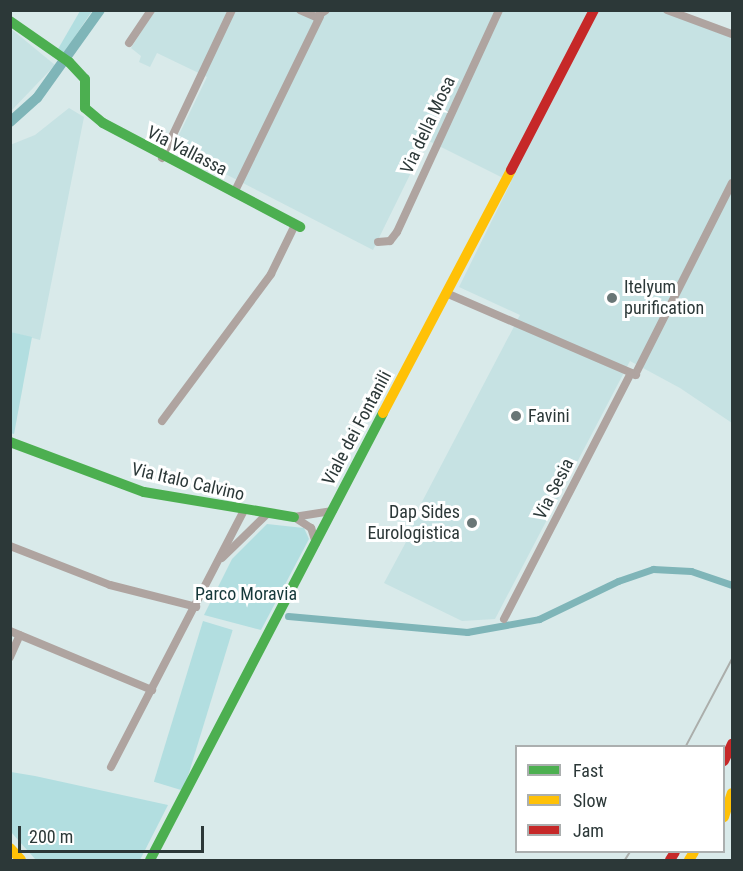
<!DOCTYPE html>
<html>
<head>
<meta charset="utf-8">
<style>
  body { margin:0 }
  #map { position:relative; width:743px; height:871px; overflow:hidden; background:#d9eaea; font-family:"Roboto Condensed",sans-serif }
  div>[style] { position:absolute }
  [style*='--x'] { left:calc(var(--x)*1px); top:calc(var(--y)*1px); width:calc(var(--w)*1px); rotate:calc(var(--a)*1deg) }
  .built>* { inset:0; background:#c6e2e3 }
  .green>* { inset:0; background:#b2dee0; transform-origin:0 0 }
  .canal>* { height:7px; margin:-3.5px; padding:0 3.5px; transform-origin:3.5px; border-radius:3.5px; background:#7fb5b8 }
  .river>* { height:10px; margin:-5px; padding:0 5px; transform-origin:5px; border-radius:5px; background:#7fb5b8 }
  .street>* { height:8px; margin:-4px; padding:0 4px; transform-origin:4px; border-radius:4px; background:#afa4a0 }
  .fast>* { height:10px; margin:-5px; padding:0 5px; transform-origin:5px; border-radius:5px; background:#4caf50 }
  .slow>* { height:10px; margin:-5px; padding:0 5px; transform-origin:5px; border-radius:5px; background:#ffc107 }
  .jam>* { height:10px; margin:-5px; padding:0 5px; transform-origin:5px; border-radius:5px; background:#c62828 }
  .rail>* { height:1.5px; margin:-0.75px; padding:0 0.75px; transform-origin:0.75px; border-radius:0.75px; background:#abaeab }
  .dots>* { width:16px; height:16px; translate:-50% -50%; box-sizing:border-box; border:3px solid #fff; border-radius:50% }
  span { translate:-50% -50%; white-space:nowrap; text-align:center; line-height:1.15; -webkit-text-stroke:6px #fff; paint-order:stroke }
  .street-label { font-size:18px; color:#2c3838 }
  .poi-label { font-size:18px; color:#2c3838 }
  .left { translate:0 -50%; text-align:left }
  .right { translate:-100% -50%; text-align:right }
  .park-label { font-size:18px; color:#15383a }
  .frame { position:absolute; inset:0; border:12px solid #2c3838; pointer-events:none }
  .legend { position:absolute; left:515px; top:745px; width:210px; height:108px; box-sizing:border-box; background:#fff; border:2px solid #abafaf; margin:0; padding:8px 10px; list-style:none; font-size:18px; color:#2c3838 }
  .legend li { display:flex; align-items:center; gap:12px; height:30px }
  .legend b { width:30px; border:2px solid #abafaf }
  .scale { position:absolute; left:18px; top:826px; width:186px; height:27px; box-sizing:border-box; border:3px solid #2c3838; border-top:0; padding-left:8px; font-size:18px; line-height:21px; white-space:nowrap; color:#2c3838; -webkit-text-stroke:4px #fff; paint-order:stroke }
</style>
</head>
<body>
<div id="map">
  <div class="built">
    <i style="clip-path:polygon(155px 10px,664px 10px,732px 37px,732px 423px,680px 388px,630px 361px,495px 619px,462px 621px,384px 583px,413px 529px,413px 519px,520px 315px,459px 287px,511px 182px,427px 140px,373px 250px,173px 147px,207px 77px,157px 53px,150px 67px,139px 62px,141px 56px,131px 48px)"></i>
    <i style="clip-path:polygon(10px 28px,55px 65px,12px 110px,10px 110px)"></i>
    <i style="clip-path:polygon(69px 108px,84px 117px,40px 340px,11px 332px,10px 145px,35px 135px)"></i>
  </div>
  <div class="green">
    <i style="clip-path:polygon(80px 11px,92px 11px,64px 53px,58px 49px)"></i>
    <i style="clip-path:polygon(11px 332px,32px 337px,14px 434px,10px 433px)"></i>
    <i style="clip-path:polygon(267px 524px,304px 528px,309px 539px,261px 630px,204px 615px,232px 559px)"></i>
    <i style="left:203px;top:621px;width:31px;height:168px;rotate:17deg"></i>
    <i style="clip-path:polygon(11px 772px,35px 776px,168px 805px,140px 860px,36px 860px,11px 832px)"></i>
  </div>
  <div class="canal">
    <i style="--x:288;--y:616;--w:180;--a:5.1"></i>
    <i style="--x:467;--y:632;--w:73;--a:-10.2"></i>
    <i style="--x:539;--y:619;--w:88;--a:-25.7"></i>
    <i style="--x:618;--y:581;--w:37;--a:-19"></i>
    <i style="--x:653;--y:569;--w:38;--a:3"></i>
    <i style="--x:691;--y:571;--w:43;--a:18.9"></i>
  </div>
  <div class="river">
    <i style="--x:10;--y:122;--w:36;--a:-42"></i>
    <i style="--x:37;--y:98;--w:108;--a:-54.4"></i>
  </div>
  <div class="street">
    <i style="--x:300;--y:10;--w:17;--a:24"></i>
    <i style="--x:316;--y:17;--w:12;--a:-35"></i>
    <i style="--x:667;--y:10;--w:69;--a:20.3"></i>
    <i style="--x:129;--y:43;--w:40;--a:-56"></i>
    <i style="--x:162;--y:158;--w:164;--a:-64.7"></i>
    <i style="--x:234;--y:193;--w:196;--a:-64"></i>
    <i style="--x:378;--y:242;--w:12;--a:-5"></i>
    <i style="--x:390;--y:241;--w:11;--a:-52"></i>
    <i style="--x:397;--y:232;--w:244;--a:-65.3"></i>
    <i style="--x:446;--y:293;--w:207;--a:23.3"></i>
    <i style="--x:635;--y:375;--w:215;--a:-63.2"></i>
    <i style="--x:162;--y:421;--w:183;--a:-53.4"></i>
    <i style="--x:271;--y:274;--w:55;--a:-63.9"></i>
    <i style="--x:316;--y:543;--w:16;--a:-108"></i>
    <i style="--x:311;--y:528;--w:20;--a:-147"></i>
    <i style="--x:294;--y:517;--w:39;--a:-9"></i>
    <i style="--x:10;--y:546;--w:107;--a:21.3"></i>
    <i style="--x:110;--y:585;--w:89;--a:14.3"></i>
    <i style="--x:222;--y:558;--w:62;--a:-44.3"></i>
    <i style="--x:504;--y:619;--w:277;--a:-62.7"></i>
    <i style="--x:10;--y:631;--w:154;--a:22.6"></i>
    <i style="--x:10;--y:657;--w:24;--a:-66"></i>
    <i style="--x:111;--y:767;--w:287;--a:-62.6"></i>
  </div>
  <div class="fast">
    <i style="--x:10;--y:21;--w:72;--a:34.8"></i>
    <i style="--x:69;--y:62;--w:23;--a:47"></i>
    <i style="--x:85;--y:79;--w:29;--a:90"></i>
    <i style="--x:85;--y:108;--w:23;--a:40"></i>
    <i style="--x:103;--y:123;--w:223;--a:27.8"></i>
    <i style="--x:10;--y:442;--w:143;--a:20.5"></i>
    <i style="--x:144;--y:492;--w:152;--a:9.5"></i>
    <i style="--x:150;--y:860;--w:504;--a:-62.47"></i>
  </div>
  <div class="slow">
    <i style="--x:383;--y:413;--w:275;--a:-62.2"></i>
    <i style="--x:724;--y:817;--w:25;--a:-72"></i>
    <i style="--x:10;--y:848;--w:16;--a:47"></i>
    <i style="--x:689;--y:860;--w:9;--a:-58"></i>
  </div>
  <div class="jam">
    <i style="--x:511;--y:170;--w:180;--a:-62.6"></i>
    <i style="--x:724;--y:761;--w:19;--a:-65"></i>
    <i style="--x:670;--y:860;--w:9;--a:-58"></i>
  </div>
  <div class="rail">
    <i style="--x:686;--y:746;--w:98;--a:-62.1"></i>
    <i style="--x:625;--y:860;--w:9;--a:-58"></i>
  </div>
  <div class="dots">
    <i style="left:612px;top:298px;background:#697676"></i>
    <i style="left:516px;top:416px;background:#697676"></i>
    <i style="left:472px;top:523px;background:#697676"></i>
  </div>
  <div class="street-label">
    <span style="left:428px;top:125px;rotate:-65deg">Via della Mosa</span>
    <span style="left:187px;top:151px;rotate:27deg">Via Vallassa</span>
    <span style="left:357px;top:428px;rotate:-62deg">Viale dei Fontanili</span>
    <span style="left:188px;top:482px;rotate:13deg">Via Italo Calvino</span>
    <span style="left:554px;top:489px;rotate:-63deg">Via Sesia</span>
  </div>
  <div class="poi-label">
    <span class="left" style="left:624px;top:298px">Itelyum<br>purification</span>
    <span class="left" style="left:528px;top:416px">Favini</span>
    <span class="right" style="left:460px;top:523px">Dap Sides<br>Eurologistica</span>
  </div>
  <div class="park-label">
    <span style="left:246px;top:594px">Parco Moravia</span>
  </div>
  <div class="frame"></div>
  <ul class="legend">
  <li><b style="height:8px;background:#4caf50"></b>Fast</li>
  <li><b style="height:8px;background:#ffc107"></b>Slow</li>
  <li><b style="height:8px;background:#c62828"></b>Jam</li>
  </ul>
  <div class="scale">200 m</div>
</div>
</body>
</html>
